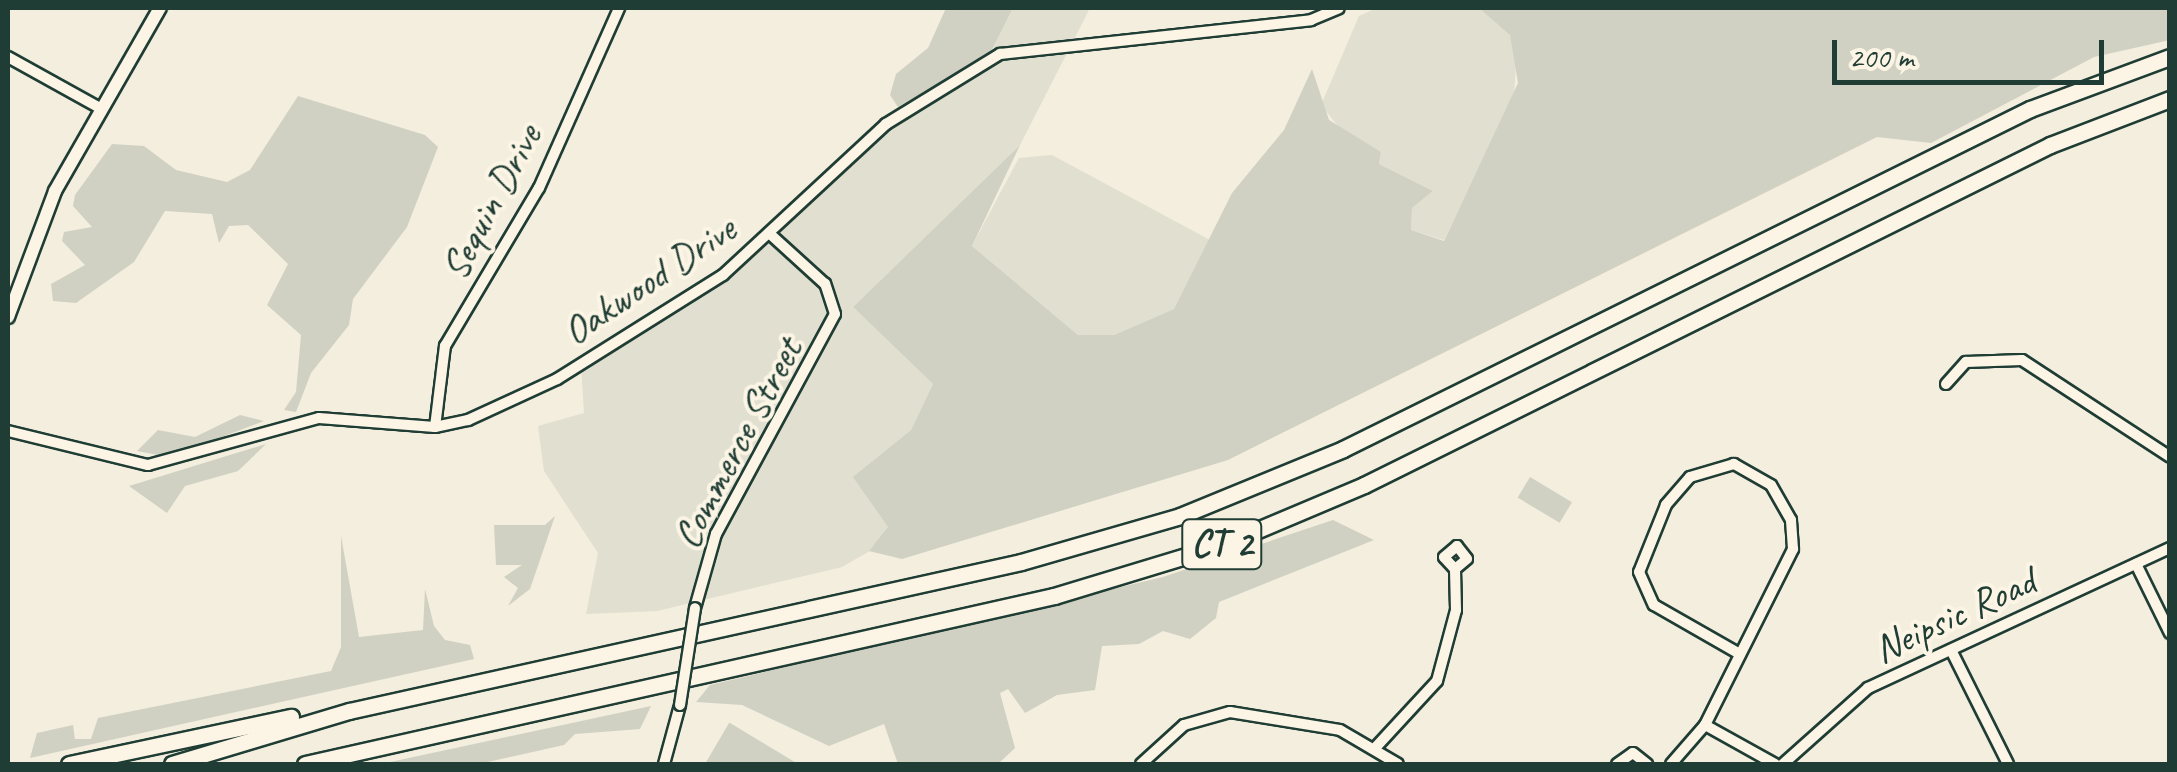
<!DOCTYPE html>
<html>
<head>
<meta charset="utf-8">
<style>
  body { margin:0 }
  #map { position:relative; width:2177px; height:772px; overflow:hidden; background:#f3eede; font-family:Caveat,sans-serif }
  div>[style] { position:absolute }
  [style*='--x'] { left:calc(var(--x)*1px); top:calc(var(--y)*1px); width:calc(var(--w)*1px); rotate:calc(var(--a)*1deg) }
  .built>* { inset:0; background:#e1dfd0 }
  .green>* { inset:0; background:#d0d1c2; transform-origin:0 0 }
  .roads { filter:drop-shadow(2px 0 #1f3d34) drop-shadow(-2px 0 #1f3d34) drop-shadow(0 2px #1f3d34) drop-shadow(0 -2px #1f3d34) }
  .minor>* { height:10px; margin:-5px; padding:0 5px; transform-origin:5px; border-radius:5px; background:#fcf5e5 }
  .major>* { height:12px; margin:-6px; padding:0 6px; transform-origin:6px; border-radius:6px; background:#fcf5e5 }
  .highway>* { height:15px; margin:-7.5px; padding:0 7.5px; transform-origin:7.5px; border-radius:7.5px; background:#fcf5e5 }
  .bridges { filter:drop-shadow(2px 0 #1f3d34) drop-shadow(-2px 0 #1f3d34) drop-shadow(0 2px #1f3d34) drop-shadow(0 -2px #1f3d34) }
  .minor-bridge>* { height:10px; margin:-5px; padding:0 5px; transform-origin:5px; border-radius:5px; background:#fcf5e5 }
  span { translate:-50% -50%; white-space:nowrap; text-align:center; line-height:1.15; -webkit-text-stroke:8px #fcf5e5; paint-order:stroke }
  .shield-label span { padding:2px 8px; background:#fcf5e5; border:2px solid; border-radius:8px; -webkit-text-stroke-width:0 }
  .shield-label { font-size:38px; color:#1f3d34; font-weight:700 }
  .street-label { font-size:40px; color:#1f3d34 }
  .frame { position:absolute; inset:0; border:10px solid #1f3d34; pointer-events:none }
  .scale { position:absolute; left:1832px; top:40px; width:272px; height:45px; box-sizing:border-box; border:5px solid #1f3d34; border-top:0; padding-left:12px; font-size:30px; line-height:35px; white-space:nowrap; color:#1f3d34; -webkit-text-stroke:8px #fcf5e5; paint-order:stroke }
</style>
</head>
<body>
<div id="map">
  <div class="built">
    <i style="clip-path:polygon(1013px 8px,1090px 8px,1020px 145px,853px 307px,933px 384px,911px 430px,854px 477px,888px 527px,882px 544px,842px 567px,657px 611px,586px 614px,598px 553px,544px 471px,538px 426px,584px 413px,581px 365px,723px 275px,886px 124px,985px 61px)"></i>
    <i style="clip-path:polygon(1377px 8px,1479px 8px,1503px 22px,1517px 49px,1514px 95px,1444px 240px,1411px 230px,1412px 208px,1433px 191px,1379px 164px,1381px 152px,1346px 136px,1321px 105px,1359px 16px)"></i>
    <i style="clip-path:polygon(1052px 155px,1210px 240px,1174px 309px,1114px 335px,1078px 335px,972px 246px,1019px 158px)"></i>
  </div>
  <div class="green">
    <i style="clip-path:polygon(946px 8px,1013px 8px,989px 55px,898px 107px,890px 95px,896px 74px,928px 48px)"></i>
    <i style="clip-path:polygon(1479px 8px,2169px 8px,2170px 40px,2094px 57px,1931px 143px,1877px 137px,1228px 460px,902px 559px,869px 551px,888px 527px,853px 477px,911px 430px,933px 384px,853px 307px,1020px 145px,972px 246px,1078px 335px,1114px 335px,1174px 309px,1232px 193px,1284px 130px,1312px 69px,1329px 120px,1381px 152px,1379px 164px,1433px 191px,1412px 208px,1411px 230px,1444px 241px,1518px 83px,1510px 35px)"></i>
    <i style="clip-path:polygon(298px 96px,425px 135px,438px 147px,407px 227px,353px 299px,349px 325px,311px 373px,296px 412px,284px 410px,296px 392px,301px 335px,267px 305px,288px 264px,248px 225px,229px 226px,219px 243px,212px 214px,165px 211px,134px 262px,76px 303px,53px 301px,51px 284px,85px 265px,62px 241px,64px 232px,92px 227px,73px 206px,75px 195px,112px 144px,144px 146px,176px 170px,227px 182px,250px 170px)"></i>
    <i style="clip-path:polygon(240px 415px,264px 421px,169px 457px,137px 451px,158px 430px,195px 437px)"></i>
    <i style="clip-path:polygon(266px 444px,238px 471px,185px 486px,167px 513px,129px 486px)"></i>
    <i style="left:1530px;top:477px;width:49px;height:24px;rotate:31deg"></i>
    <i style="clip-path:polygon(555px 516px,530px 589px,508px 606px,518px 588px,504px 577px,522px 565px,496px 565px,494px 525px,545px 525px)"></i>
    <i style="clip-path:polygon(1333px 520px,1374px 540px,1219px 602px,1216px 618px,1190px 639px,1163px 631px,1139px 644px,1102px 646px,1095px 690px,1057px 695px,1025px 713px,1008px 689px,1000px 693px,1015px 748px,998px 764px,898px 764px,884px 724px,829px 746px,742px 705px,696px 702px,710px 685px,1163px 577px)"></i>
    <i style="clip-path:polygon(341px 536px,359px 637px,423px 630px,425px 589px,434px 626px,445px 640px,470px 645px,474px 659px,30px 758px,37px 733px,73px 725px,75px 739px,91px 739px,98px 718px,331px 671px,341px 647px)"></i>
    <i style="clip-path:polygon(651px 706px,640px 729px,575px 734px,564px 745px,479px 764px,381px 764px)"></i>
    <i style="clip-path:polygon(729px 723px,730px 723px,798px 764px,705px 764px)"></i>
  </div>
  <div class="roads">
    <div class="minor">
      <i style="--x:8;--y:57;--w:107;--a:29"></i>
      <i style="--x:1946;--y:384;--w:30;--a:-48"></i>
      <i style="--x:1966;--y:362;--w:56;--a:-2"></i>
      <i style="--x:2022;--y:360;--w:177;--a:33.2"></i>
      <i style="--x:435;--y:427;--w:82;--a:-83"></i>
      <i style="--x:445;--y:346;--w:184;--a:-59.3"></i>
      <i style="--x:539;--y:188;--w:197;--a:-66"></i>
      <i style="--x:8;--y:431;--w:144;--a:13.7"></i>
      <i style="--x:148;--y:465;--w:177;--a:-15.4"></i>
      <i style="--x:319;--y:418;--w:116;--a:4.4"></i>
      <i style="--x:435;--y:427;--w:34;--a:-12"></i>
      <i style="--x:468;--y:420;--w:98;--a:-24.7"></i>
      <i style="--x:557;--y:379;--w:196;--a:-32.1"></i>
      <i style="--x:723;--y:275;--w:222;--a:-42.8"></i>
      <i style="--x:886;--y:124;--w:134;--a:-31.6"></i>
      <i style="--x:1000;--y:54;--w:313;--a:-6.2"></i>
      <i style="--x:1311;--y:20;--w:30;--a:-23"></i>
      <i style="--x:2136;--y:564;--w:77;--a:63.8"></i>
      <i style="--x:695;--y:608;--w:77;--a:-74.2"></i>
      <i style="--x:716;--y:534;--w:250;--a:-61.6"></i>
      <i style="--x:835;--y:314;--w:32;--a:-108"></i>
      <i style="--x:825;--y:284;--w:76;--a:-137.7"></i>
      <i style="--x:1951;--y:650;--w:127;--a:63.4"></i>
      <i style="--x:1705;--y:725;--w:80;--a:29.1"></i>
      <i style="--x:1376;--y:747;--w:90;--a:-47.3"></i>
      <i style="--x:1437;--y:681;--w:73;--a:-75"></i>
      <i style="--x:1456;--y:610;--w:41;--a:-91.4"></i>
      <i style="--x:1455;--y:569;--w:16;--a:-133"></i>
      <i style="--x:1444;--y:557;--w:17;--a:-40"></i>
      <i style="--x:1457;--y:546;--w:16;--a:52"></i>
      <i style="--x:1467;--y:559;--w:16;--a:140"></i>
      <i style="--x:664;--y:764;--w:61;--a:-74.8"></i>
      <i style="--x:1141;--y:764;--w:58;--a:-42.2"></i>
      <i style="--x:1184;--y:725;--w:48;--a:-15.8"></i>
      <i style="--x:1230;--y:712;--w:111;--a:9.3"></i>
      <i style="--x:1340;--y:730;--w:67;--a:30.4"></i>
      <i style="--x:1617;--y:764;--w:19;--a:-35"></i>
      <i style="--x:1633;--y:753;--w:18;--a:38"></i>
      <i style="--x:1671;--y:764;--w:52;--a:-48.9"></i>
      <i style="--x:1705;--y:725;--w:197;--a:-63.4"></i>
      <i style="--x:1793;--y:549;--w:29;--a:-94"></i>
      <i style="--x:1791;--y:520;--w:40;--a:-119.7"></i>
      <i style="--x:1771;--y:485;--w:43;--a:-150.4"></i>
      <i style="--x:1734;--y:464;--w:46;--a:163.5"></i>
      <i style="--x:1690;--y:477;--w:37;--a:131"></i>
      <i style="--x:1666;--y:505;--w:72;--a:111.9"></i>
      <i style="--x:1639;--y:572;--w:36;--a:66"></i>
      <i style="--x:1654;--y:605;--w:99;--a:29.7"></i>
      <i style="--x:1783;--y:764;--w:114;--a:-41.8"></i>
      <i style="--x:1868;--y:688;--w:333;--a:-24.9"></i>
    </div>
    <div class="major">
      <i style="--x:8;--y:317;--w:134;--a:-69.5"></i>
      <i style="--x:55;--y:191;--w:211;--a:-60.2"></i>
    </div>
    <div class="highway">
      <i style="--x:69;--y:764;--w:227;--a:-12"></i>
      <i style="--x:172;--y:764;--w:185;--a:-16.7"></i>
      <i style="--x:349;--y:711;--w:688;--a:-12.5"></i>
      <i style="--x:1021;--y:562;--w:166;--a:-16.1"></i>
      <i style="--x:1180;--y:516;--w:176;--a:-22.3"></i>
      <i style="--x:1343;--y:449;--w:767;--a:-26.33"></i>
      <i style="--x:2030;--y:109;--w:149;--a:-20.4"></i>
      <i style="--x:305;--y:764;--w:768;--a:-12.64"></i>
      <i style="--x:1054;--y:596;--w:176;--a:-16.9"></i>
      <i style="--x:1222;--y:545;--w:154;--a:-22.9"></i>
      <i style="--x:1364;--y:485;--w:766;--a:-26.36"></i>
      <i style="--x:2050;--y:145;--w:129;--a:-21"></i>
    </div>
  </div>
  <div class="bridges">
    <div class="minor-bridge">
      <i style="--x:680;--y:705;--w:98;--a:-81.2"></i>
    </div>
  </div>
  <div class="shield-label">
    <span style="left:1222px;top:544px">CT 2</span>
  </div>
  <div class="street-label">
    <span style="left:491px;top:202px;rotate:-62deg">Sequin Drive</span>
    <span style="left:649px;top:280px;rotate:-34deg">Oakwood Drive</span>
    <span style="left:737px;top:443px;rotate:-62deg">Commerce Street</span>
    <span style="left:1954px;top:615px;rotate:-25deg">Neipsic Road</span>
  </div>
  <div class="frame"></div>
  <div class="scale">200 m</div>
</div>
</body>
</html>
